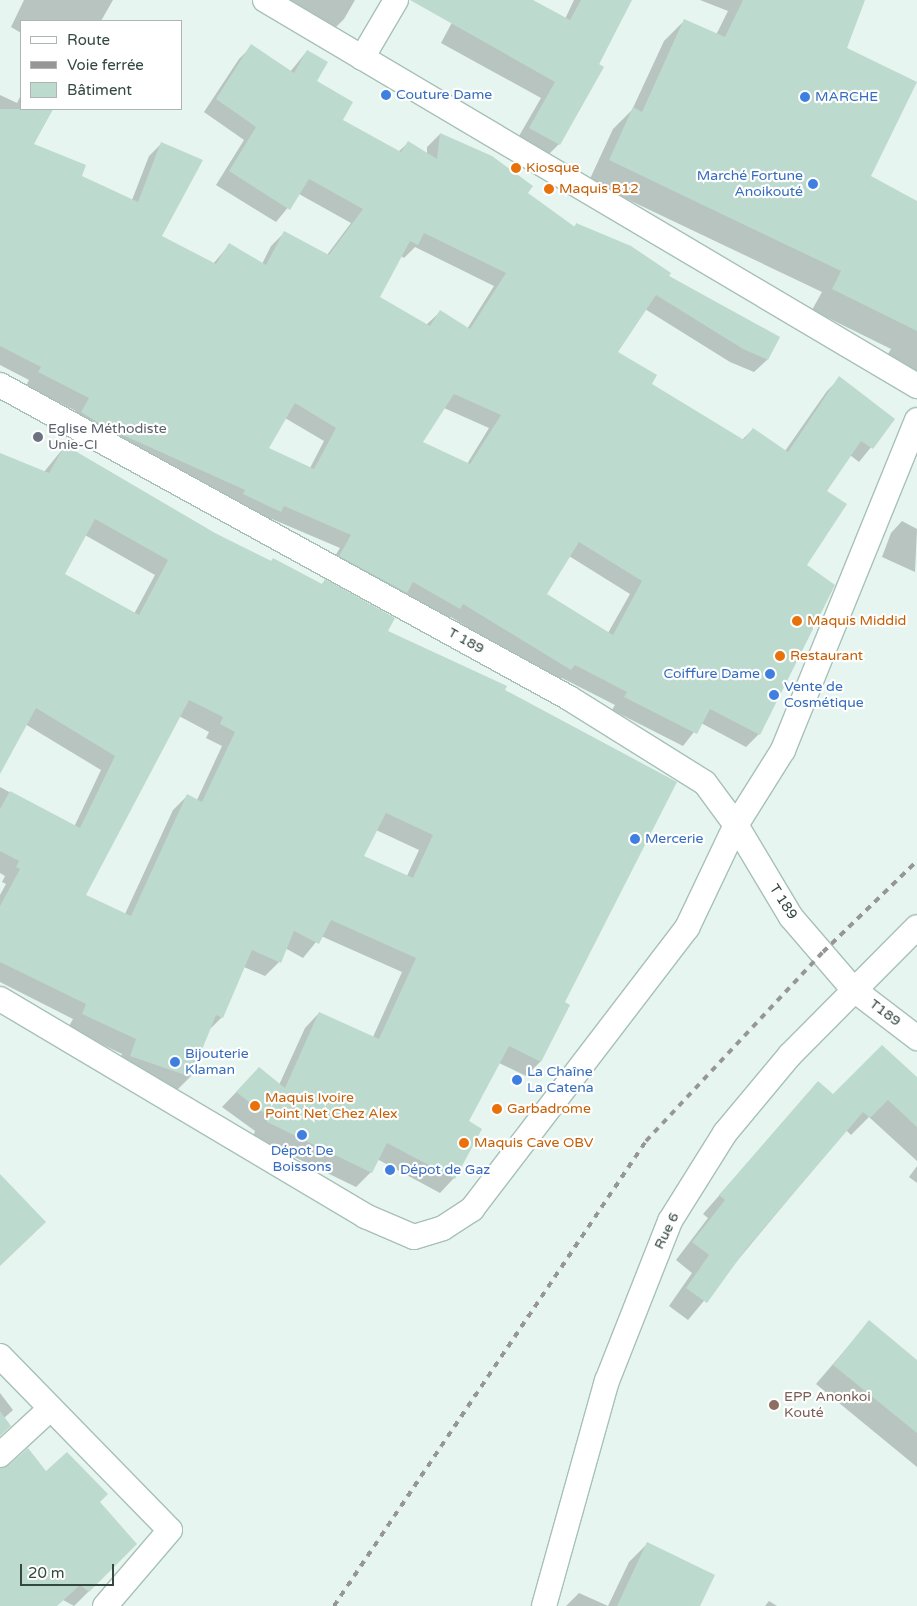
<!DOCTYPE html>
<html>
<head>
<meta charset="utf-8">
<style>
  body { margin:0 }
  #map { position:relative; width:917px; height:1606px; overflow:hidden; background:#e6f5f0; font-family:"Varela Round",sans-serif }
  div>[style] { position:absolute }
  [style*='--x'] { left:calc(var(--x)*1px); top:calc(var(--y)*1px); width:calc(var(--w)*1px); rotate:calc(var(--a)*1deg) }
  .shadow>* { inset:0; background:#0003 }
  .building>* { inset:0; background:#bddace }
  .roads { filter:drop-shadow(1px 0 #a7c1b7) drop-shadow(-1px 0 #a7c1b7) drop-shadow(0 1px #a7c1b7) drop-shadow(0 -1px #a7c1b7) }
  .minor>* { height:24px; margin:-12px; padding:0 12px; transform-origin:12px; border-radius:12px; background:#fff }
  .rail>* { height:4px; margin-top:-2px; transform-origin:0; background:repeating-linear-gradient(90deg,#969696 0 6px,transparent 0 12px) }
  .dots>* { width:14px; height:14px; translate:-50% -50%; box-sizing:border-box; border:2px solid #fff; border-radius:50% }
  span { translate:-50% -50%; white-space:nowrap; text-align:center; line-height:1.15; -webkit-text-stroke:4.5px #fff; paint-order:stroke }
  .shop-label { font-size:14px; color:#366cbe }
  .left { translate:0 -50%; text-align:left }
  .right { translate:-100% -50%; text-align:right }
  .food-label { font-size:14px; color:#c56008 }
  .worship-label { font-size:14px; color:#5b616d }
  .street-label { font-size:14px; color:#344840 }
  .education-label { font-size:14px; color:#785e54 }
  .legend { position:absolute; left:20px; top:20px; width:162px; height:90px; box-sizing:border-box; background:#fff; border:1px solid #aeb6b3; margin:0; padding:6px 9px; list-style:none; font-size:15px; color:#344840 }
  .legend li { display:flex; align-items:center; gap:10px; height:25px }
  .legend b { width:25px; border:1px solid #aeb6b3 }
  .scale { position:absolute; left:20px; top:1564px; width:94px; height:22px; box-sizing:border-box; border:2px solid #344840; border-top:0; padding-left:6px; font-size:15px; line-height:18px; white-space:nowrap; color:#344840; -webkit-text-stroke:4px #fff; paint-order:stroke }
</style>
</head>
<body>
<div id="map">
  <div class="shadow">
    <i style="clip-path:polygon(24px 0,113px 0,101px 21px,21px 21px,21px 33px,11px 27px)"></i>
    <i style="clip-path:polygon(266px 0,355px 0,344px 19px,327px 36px)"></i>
    <i style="clip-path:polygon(464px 0,531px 0,565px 19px,574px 0,631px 0,559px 144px,544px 159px,515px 143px,541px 98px,441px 43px)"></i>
    <i style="clip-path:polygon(700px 0,863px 0,846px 49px,869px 177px,917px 203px,917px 395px,877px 372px,891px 349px,812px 310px,822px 292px,589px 181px,613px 129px,632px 110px,664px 41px,684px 21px,716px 35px,728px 11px)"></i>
    <i style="clip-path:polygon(evenodd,252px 46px,290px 72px,307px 51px,315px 81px,341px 120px,398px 152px,408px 143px,427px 154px,427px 147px,440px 134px,573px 228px,577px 224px,778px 338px,767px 360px,754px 372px,730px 362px,645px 309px,616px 352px,650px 384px,742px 440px,753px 429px,785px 451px,827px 391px,840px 378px,894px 419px,859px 462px,850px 455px,825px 491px,759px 734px,746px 747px,701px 723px,683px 746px,612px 710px,615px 705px,562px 678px,557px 683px,451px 617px,446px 621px,327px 569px,340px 548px,272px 519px,267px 524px,70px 428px,76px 411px,26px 386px,29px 380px,0 365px,0 95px,17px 103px,21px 95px,21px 109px,53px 109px,33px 144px,80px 176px,132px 200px,149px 156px,162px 143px,160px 236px,213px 264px,229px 245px,262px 264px,271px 246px,284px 233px,327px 255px,351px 223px,299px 194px,276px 222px,216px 185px,244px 140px,204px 112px,239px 59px,252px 46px,415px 247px,494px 286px,467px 329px,440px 312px,426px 325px,378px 298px,401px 256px,404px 258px,415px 247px,252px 46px,444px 408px,489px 428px,467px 464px,421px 442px,444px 408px,252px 46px,285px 418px,324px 441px,310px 468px,267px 448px,285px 418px,252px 46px,569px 556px,630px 594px,608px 633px,546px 594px,569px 556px)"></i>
    <i style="clip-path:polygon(evenodd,65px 446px,214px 534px,321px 585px,325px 581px,387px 631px,503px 691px,563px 1003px,569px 1005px,540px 1062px,526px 1076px,499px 1063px,467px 1122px,454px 1178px,440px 1193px,377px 1159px,371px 1172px,356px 1187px,253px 1137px,255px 1131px,222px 1107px,245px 1083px,279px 1085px,305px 1028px,319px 1013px,373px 1037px,402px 972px,321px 936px,303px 958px,285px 948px,279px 962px,265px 976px,244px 967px,222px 1017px,208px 1031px,190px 1077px,176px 1091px,116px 1071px,122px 1054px,68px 1028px,73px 1019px,0 982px,0 895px,6px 884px,2px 882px,5px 876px,0 873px,0 787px,74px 827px,101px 770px,25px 724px,0 771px,0 454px,44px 472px,65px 446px,85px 535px,155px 575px,134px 614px,64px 574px,85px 535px,65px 446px,179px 716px,209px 732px,206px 738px,222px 746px,197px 800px,188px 795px,173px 810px,125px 914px,84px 895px,179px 716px,65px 446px,376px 830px,419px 850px,407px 876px,362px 857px,376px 830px)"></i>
    <i style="clip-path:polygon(902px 521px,917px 529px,915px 572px,882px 557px,891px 533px)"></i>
    <i style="clip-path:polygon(917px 1079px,917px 1161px,869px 1117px,851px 1135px,846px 1130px,688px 1320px,669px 1306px,692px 1273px,676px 1260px,708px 1218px,703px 1214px,818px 1082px,833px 1096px)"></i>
    <i style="clip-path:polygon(917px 1166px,917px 1183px,909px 1177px)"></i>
    <i style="clip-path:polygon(869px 1322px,917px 1361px,917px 1467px,816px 1384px)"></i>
    <i style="clip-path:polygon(0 1393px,13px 1410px,4px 1418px,0 1435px)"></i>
    <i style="clip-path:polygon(0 1469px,46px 1473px,99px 1502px,89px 1591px,74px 1606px,63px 1600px,56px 1606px,0 1606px)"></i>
    <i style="clip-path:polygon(647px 1544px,698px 1606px,566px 1606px,579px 1593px,608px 1606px,629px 1562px)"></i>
    <i style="clip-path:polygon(769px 1601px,777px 1606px,765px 1606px)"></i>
  </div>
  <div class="building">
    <i style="clip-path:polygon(410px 0,533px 0,570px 20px,581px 0,632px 0,599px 64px,604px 67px,560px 145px,529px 128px,555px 82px)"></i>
    <i style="clip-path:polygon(743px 0,865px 0,847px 48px,917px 82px,871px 176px,917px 201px,917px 331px,832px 289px,841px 271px,609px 160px,633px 107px,642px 112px,684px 19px,725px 37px)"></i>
    <i style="clip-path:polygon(evenodd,251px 44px,294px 73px,307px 50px,328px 62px,317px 81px,353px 102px,343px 120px,401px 152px,408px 141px,437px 159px,440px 133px,492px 156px,533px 186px,528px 193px,575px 227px,576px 223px,631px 246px,671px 273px,669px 276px,780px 337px,768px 360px,743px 349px,656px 295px,618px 352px,657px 375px,652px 384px,744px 440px,753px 428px,788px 452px,839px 376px,895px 419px,873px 449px,861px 441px,827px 491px,847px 504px,807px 565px,835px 585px,760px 735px,710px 709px,697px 734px,624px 697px,627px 692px,575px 665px,571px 670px,463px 604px,460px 609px,413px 582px,407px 593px,339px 556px,351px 535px,284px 506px,281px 512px,243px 494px,245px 490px,105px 427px,81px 412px,89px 398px,38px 372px,41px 367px,0 346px,0 109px,53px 109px,34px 144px,86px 165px,82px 176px,138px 202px,161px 142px,203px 160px,162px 236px,216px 264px,229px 243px,266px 265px,284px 231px,329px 255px,363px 209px,309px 179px,290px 210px,229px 171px,256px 127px,216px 99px,251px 44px,424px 233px,506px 273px,470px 329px,440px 310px,430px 326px,380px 297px,410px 241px,418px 245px,424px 233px,251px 44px,454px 394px,501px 415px,470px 464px,423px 442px,454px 394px,251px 44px,295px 403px,336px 428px,314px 469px,269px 448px,295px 403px,251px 44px,579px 542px,642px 581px,613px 635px,547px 594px,579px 542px)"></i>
    <i style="clip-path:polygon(evenodd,65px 445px,215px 533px,271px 561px,273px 558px,322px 584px,325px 579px,395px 618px,388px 631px,507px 686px,505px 690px,677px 782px,565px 1002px,570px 1005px,541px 1062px,509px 1046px,469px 1121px,482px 1129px,455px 1179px,387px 1143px,372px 1173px,267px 1122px,268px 1116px,236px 1092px,259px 1067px,285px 1088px,319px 1012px,379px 1039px,416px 958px,331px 920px,319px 944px,294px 931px,281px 963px,252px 950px,223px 1018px,216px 1015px,191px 1077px,130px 1056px,136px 1039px,82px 1014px,86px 1004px,0 962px,0 906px,20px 869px,16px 867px,19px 861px,0 851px,0 809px,10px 791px,80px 828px,115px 756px,36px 708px,0 774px,0 453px,49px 473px,65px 445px,95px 519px,168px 560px,139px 615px,65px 574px,95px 519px,65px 445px,189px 700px,223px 717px,220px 724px,235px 732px,202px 802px,187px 794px,131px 916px,86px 895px,189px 700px,65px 445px,386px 813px,433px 835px,413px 878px,364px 856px,386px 813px)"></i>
    <i style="clip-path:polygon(882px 1045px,917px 1077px,917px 1127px,888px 1100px,870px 1118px,863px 1112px,746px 1249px,707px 1303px,686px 1288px,709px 1255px,692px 1242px,725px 1200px,719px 1195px,818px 1081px,833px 1094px)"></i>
    <i style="clip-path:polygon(0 1174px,46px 1222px,0 1266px)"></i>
    <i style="clip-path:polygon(869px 1320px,917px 1360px,917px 1433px,833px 1365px)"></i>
    <i style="clip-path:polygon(0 1411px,11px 1426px,0 1436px)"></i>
    <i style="clip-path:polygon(28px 1448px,46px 1471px,67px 1452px,108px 1494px,100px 1502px,137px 1544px,89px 1592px,80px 1585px,57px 1606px,0 1606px,0 1468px,9px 1465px)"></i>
    <i style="clip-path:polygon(647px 1542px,715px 1575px,700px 1606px,617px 1606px)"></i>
  </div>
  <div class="roads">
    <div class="minor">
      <i style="--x:265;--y:0;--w:758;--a:30.63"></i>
      <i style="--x:362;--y:58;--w:67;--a:-59.6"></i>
      <i style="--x:0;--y:385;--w:649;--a:28.81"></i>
      <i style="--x:569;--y:698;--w:160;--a:32"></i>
      <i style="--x:705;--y:783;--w:52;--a:53.6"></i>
      <i style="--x:736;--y:825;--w:107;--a:59.1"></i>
      <i style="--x:791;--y:917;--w:95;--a:49.3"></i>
      <i style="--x:853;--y:989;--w:81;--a:37.4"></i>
      <i style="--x:0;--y:999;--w:425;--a:30.7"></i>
      <i style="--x:365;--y:1216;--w:53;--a:23.2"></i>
      <i style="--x:414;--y:1237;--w:30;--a:-17"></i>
      <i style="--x:443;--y:1228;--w:35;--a:-33"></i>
      <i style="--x:472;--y:1209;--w:354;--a:-52.6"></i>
      <i style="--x:687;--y:928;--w:114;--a:-64.6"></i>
      <i style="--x:736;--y:825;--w:89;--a:-57.9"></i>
      <i style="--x:783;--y:750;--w:356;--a:-67.9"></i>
      <i style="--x:0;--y:1356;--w:243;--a:45.7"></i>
      <i style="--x:170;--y:1530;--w:100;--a:130.5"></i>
      <i style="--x:0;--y:1455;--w:69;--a:-42.7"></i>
      <i style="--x:544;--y:1606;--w:234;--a:-74.4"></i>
      <i style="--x:607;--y:1381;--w:172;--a:-68.5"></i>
      <i style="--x:670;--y:1221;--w:104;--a:-58"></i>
      <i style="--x:725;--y:1133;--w:102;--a:-50.2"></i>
      <i style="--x:790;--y:1055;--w:180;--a:-45.2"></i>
    </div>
  </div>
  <div class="rail">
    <i style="--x:334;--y:1606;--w:560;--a:-56.14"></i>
    <i style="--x:646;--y:1141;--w:259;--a:-46.9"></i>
    <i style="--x:823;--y:952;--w:131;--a:-44.1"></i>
  </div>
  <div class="dots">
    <i style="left:386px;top:95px;background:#3f7fe0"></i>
    <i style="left:805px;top:97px;background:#3f7fe0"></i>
    <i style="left:516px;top:168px;background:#e8710a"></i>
    <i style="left:813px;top:184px;background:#3f7fe0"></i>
    <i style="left:549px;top:189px;background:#e8710a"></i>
    <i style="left:38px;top:437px;background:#6b7280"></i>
    <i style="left:797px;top:621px;background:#e8710a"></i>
    <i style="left:780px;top:656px;background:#e8710a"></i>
    <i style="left:770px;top:674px;background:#3f7fe0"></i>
    <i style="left:774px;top:695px;background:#3f7fe0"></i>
    <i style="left:635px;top:839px;background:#3f7fe0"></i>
    <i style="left:175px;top:1062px;background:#3f7fe0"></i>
    <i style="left:517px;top:1080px;background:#3f7fe0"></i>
    <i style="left:255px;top:1106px;background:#e8710a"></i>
    <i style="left:497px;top:1109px;background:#e8710a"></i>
    <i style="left:302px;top:1135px;background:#3f7fe0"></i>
    <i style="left:464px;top:1143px;background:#e8710a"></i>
    <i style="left:390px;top:1170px;background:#3f7fe0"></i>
    <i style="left:774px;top:1405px;background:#8d6e63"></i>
  </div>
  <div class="shop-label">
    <span class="left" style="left:396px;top:95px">Couture Dame</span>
    <span class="left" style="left:815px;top:97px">MARCHE</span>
    <span class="right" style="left:803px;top:184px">Marché Fortune<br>Anoikouté</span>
    <span class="right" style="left:760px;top:674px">Coiffure Dame</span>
    <span class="left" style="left:784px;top:695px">Vente de<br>Cosmétique</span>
    <span class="left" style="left:645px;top:839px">Mercerie</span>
    <span class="left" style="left:185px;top:1062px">Bijouterie<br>Klaman</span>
    <span class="left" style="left:527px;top:1080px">La Chaîne<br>La Catena</span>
    <span style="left:302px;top:1159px">Dépot De<br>Boissons</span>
    <span class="left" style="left:400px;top:1170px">Dépot de Gaz</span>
  </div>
  <div class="food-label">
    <span class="left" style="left:526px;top:168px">Kiosque</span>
    <span class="left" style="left:559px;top:189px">Maquis B12</span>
    <span class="left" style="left:807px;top:621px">Maquis Middid</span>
    <span class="left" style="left:790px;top:656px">Restaurant</span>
    <span class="left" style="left:265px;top:1106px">Maquis Ivoire<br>Point Net Chez Alex</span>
    <span class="left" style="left:507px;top:1109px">Garbadrome</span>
    <span class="left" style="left:474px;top:1143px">Maquis Cave OBV</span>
  </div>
  <div class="worship-label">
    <span class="left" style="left:48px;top:437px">Eglise Méthodiste<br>Unie-CI</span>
  </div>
  <div class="street-label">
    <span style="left:466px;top:641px;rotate:29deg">T 189</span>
    <span style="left:783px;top:902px;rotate:57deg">T 189</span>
    <span style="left:885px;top:1013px;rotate:37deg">T189</span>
    <span style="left:667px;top:1231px;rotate:-64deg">Rue 6</span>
  </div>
  <div class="education-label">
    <span class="left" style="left:784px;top:1405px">EPP Anonkoi<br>Kouté</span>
  </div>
  <ul class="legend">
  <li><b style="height:6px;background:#fff"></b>Route</li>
  <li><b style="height:6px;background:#969696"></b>Voie ferrée</li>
  <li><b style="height:14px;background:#bddace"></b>Bâtiment</li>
  </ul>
  <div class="scale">20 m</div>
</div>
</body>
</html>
